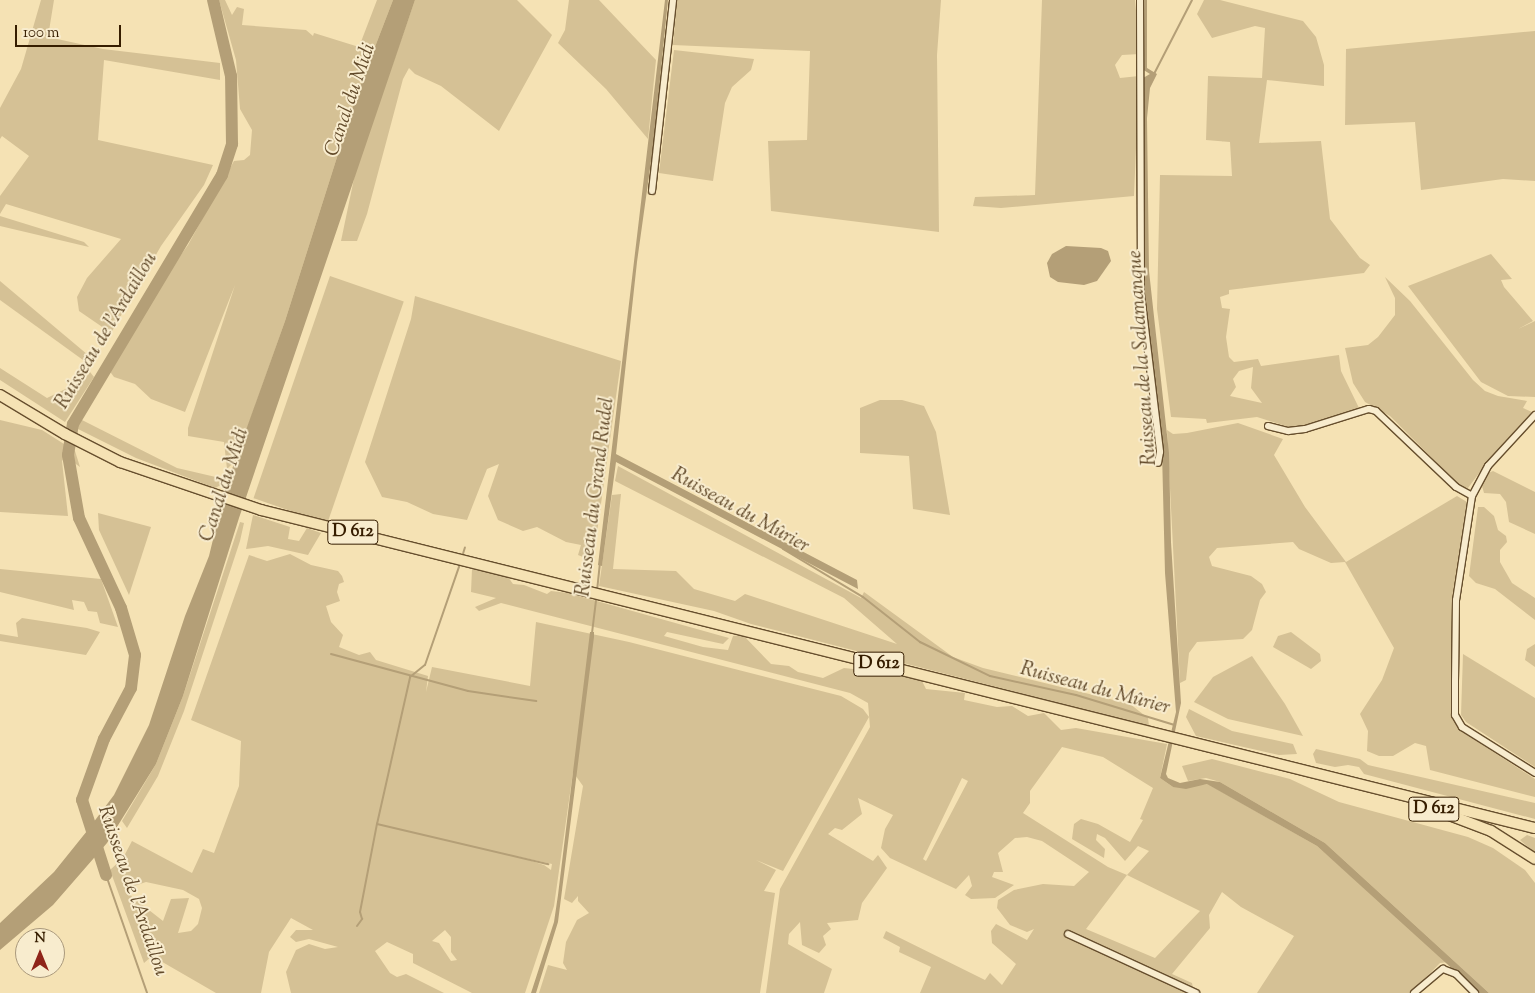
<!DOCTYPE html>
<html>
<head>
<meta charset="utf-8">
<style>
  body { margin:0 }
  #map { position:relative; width:1535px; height:993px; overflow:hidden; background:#f5e2b4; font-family:"Sorts Mill Goudy",serif }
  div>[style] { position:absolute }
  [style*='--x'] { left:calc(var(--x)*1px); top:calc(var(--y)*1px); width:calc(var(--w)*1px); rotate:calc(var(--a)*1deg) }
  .green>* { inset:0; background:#d5c195; transform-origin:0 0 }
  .water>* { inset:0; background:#b49f77 }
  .stream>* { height:2px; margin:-1px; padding:0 1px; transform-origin:1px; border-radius:1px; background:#b49f77 }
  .river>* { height:12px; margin:-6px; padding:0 6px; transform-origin:6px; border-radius:6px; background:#b49f77 }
  .roads { filter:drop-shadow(1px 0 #664e2d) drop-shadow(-1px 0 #664e2d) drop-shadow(0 1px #664e2d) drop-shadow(0 -1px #664e2d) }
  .minor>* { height:6px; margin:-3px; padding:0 3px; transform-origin:3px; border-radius:3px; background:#f8ecce }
  .trunk>* { height:10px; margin:-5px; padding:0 5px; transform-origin:5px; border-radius:5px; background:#f5e2b4 }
  span { translate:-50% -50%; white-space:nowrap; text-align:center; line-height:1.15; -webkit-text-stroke:4px #f8ecce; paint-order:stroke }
  .shield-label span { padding:1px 4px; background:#f8ecce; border:1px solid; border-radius:4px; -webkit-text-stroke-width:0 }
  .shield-label { font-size:18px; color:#361d00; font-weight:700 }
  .water-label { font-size:20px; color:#624a2a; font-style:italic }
  .north { position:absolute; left:15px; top:928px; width:50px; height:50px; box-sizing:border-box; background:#f8ecce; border:1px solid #aa997c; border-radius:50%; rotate:0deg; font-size:14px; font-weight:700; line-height:20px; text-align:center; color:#361d00 }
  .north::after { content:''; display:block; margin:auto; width:18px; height:22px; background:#8f2418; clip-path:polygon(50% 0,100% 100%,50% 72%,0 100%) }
  .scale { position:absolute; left:15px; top:25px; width:106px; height:22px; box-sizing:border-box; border:2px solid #361d00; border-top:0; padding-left:6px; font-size:15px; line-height:18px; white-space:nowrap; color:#361d00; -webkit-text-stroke:4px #f8ecce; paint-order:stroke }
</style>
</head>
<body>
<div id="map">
  <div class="green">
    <i style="clip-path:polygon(41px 0,54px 0,48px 37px,103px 49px,220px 63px,220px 80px,104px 60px,98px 140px,213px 165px,204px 185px,161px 246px,111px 333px,79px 311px,77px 297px,87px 278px,121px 239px,6px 204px,0 214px,0 196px,29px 156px,2px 136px,0 139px,0 108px,21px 69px)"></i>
    <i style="clip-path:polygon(219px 0,225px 0,232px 15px,237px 7px,244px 9px,242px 25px,306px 30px,313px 36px,314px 33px,359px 47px,377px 0,393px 0,358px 91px,285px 321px,236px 460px,227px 469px,224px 442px,188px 436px,188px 428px,235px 285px,185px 412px,151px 399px,135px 384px,114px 377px,108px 369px,141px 310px,188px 245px,234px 161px,244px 160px,250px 155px,252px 130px,240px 109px,236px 60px)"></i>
    <i style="clip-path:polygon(415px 0,517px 0,552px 35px,499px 131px,441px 86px,415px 74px,409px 68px,403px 79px,367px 214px,357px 241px,341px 241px,356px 169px)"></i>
    <i style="clip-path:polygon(569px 0,599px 0,656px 60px,648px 139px,606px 89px,558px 43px,565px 30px)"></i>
    <i style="clip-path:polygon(677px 0,941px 0,937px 55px,939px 232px,771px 211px,768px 141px,807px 140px,810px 51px,673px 45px)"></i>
    <i style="clip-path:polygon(1042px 0,1135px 0,1140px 54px,1122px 55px,1115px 65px,1120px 78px,1139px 76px,1134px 196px,1001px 208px,973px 206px,975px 197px,1035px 195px)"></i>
    <i style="clip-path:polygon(evenodd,1204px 0,1220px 0,1303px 21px,1316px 37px,1324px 65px,1324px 86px,1267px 80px,1259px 143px,1321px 141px,1330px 219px,1360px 258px,1370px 265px,1364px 273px,1229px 290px,1229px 294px,1220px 297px,1222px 308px,1230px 309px,1226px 337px,1229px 357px,1234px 362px,1258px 359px,1261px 366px,1339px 355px,1341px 371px,1359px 408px,1303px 426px,1289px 427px,1257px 417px,1207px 423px,1206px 419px,1171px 417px,1157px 309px,1160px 175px,1232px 176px,1230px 142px,1206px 140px,1208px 76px,1262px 78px,1265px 28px,1255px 26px,1212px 38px,1197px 14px,1204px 0,1253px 367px,1251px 388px,1262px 403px,1230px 396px,1236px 387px,1233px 379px,1239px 371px,1253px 367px)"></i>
    <i style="clip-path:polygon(1535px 31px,1535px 181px,1503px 179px,1421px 190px,1415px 122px,1345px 125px,1346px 49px)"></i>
    <i style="clip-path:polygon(674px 50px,754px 59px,751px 70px,732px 87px,725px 103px,713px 181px,659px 173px)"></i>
    <i style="clip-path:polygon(0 216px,84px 242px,89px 247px,0 226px)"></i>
    <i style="clip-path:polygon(1491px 254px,1512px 279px,1501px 280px,1504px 287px,1533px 321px,1518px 329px,1535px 321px,1535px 397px,1508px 396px,1481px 382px,1408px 286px)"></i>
    <i style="left:330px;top:276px;width:78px;height:235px;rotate:19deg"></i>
    <i style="clip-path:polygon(1385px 277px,1410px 301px,1473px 380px,1485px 391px,1498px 396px,1527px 401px,1523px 408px,1532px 412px,1491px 457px,1468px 488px,1460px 486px,1390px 416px,1365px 402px,1353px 383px,1345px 348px,1368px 345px,1378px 337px,1395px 315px,1395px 298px)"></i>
    <i style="clip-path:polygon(0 281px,88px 355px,83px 360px,0 300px)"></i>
    <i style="clip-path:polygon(415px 296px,621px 361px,593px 561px,578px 555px,581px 545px,566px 542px,537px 527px,523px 531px,498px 520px,488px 496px,499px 464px,487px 469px,467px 520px,433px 514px,407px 502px,382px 497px,365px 462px,411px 319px)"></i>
    <i style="clip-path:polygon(0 368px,47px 398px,84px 380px,90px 372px,94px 377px,65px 422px,0 380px)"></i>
    <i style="clip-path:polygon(880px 400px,902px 400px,924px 406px,936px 432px,950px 515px,913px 509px,909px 456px,860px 453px,860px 408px)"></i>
    <i style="clip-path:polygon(80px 419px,177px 468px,220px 478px,221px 485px,215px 488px,136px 458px,76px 428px)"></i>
    <i style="clip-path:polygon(0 420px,42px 430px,75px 451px,80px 467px,65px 456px,62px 461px,68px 516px,0 512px)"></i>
    <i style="clip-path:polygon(1238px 423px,1283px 439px,1274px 455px,1305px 507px,1346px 562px,1457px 496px,1467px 502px,1452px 598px,1451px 717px,1461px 731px,1535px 779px,1535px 797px,1430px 770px,1426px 746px,1415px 743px,1393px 756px,1379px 756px,1367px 751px,1368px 731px,1360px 714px,1382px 680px,1394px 648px,1345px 562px,1331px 563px,1299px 549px,1293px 542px,1217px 548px,1209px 557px,1212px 566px,1251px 576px,1262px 584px,1266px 592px,1260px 600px,1252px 630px,1243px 639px,1197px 642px,1189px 653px,1186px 680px,1180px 683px,1167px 430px,1173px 434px,1187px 433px)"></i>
    <i style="clip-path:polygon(618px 466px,861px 598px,864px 592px,953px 657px,983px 668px,1130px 704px,1148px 718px,1149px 726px,751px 624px,714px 611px,599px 586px,612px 495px,621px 494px,613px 569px,676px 571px,694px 589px,735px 601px,745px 594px,897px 644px,844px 598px,615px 481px)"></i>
    <i style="clip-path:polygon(1493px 471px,1535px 492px,1535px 534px,1509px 522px,1506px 502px,1500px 494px,1484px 493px,1482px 486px,1486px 474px)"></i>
    <i style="clip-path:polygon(1478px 507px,1484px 507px,1494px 516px,1498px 530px,1506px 536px,1507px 542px,1500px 550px,1500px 562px,1512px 583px,1535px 598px,1535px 620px,1495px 589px,1476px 583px,1469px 576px)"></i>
    <i style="clip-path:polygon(98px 513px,151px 527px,129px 595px,99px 530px)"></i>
    <i style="clip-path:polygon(253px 515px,290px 527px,288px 539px,299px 541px,307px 528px,321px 533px,308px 555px,268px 546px,246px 549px)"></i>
    <i style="clip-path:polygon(240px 522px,244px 523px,240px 541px,184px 711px,158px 776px,127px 828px,122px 821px,156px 764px,183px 696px)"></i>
    <i style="clip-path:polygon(evenodd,290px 554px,311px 565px,338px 571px,342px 576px,344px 582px,339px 584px,337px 592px,340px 601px,326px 606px,331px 622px,343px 635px,339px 647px,359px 655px,370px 652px,376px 660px,428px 676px,426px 692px,432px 667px,530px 686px,536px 622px,629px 642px,841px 696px,863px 709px,869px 717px,783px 871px,756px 860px,776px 870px,764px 891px,775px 893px,760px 993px,539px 993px,548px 965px,567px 970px,563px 963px,566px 942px,577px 920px,589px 913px,578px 901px,578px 896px,572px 903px,564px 899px,583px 786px,573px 772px,554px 906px,525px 993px,472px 993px,413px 963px,413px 954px,387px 942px,375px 951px,390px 973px,397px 977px,406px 974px,444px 993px,291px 993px,286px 972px,296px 950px,309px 944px,325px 949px,338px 947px,309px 939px,296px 942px,290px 937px,296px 930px,313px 930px,291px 918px,269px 952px,261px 993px,216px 993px,152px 956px,144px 963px,110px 870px,123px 858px,132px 841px,192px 873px,203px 849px,214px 853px,239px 786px,241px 741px,191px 720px,249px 555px,267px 561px,290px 554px,516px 856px,552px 864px,551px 870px,544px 865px,516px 856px,290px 554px,146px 882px,183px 890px,199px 899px,202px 908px,198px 924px,191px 931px,178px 933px,189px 898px,171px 899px,163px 921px,131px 896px,134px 886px,146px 882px,290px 554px,445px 930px,451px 937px,451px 952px,457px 960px,451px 961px,439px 943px,432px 941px,445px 930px)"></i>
    <i style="clip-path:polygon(0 569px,101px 579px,118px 627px,100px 623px,97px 612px,88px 611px,84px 602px,72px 600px,74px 610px,0 592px)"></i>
    <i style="clip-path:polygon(evenodd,472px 569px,508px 577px,513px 584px,524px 585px,547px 594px,551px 591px,568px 593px,729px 638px,723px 644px,667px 632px,664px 636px,703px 647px,728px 650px,733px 636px,743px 635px,771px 664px,789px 666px,798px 672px,823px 678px,844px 668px,881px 672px,922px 681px,926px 689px,965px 693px,964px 700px,997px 707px,1012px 706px,1028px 716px,1044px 713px,1061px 730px,1076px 728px,1167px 744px,1160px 778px,1173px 787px,1208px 784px,1317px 846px,1448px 962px,1440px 963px,1411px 993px,1257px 993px,1294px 936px,1241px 907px,1222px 892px,1209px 915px,1210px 928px,1172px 974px,1192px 983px,1194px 993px,920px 993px,931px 967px,899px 952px,900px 947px,883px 938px,886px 931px,985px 980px,990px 973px,1002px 985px,1016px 964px,992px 943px,991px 931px,996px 924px,1027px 940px,1034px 929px,1027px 932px,1010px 925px,997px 908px,998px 900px,1014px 890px,1043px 884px,1074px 886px,1089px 872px,1042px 841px,1027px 837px,1015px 838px,998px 853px,1003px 872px,994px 872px,992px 877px,1014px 885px,995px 898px,971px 899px,965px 895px,972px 886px,969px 875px,956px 889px,890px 858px,881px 848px,885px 829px,893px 815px,858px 798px,862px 814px,842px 830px,835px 828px,828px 834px,873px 861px,878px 855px,887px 868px,862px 903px,858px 920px,827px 923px,831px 929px,823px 936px,826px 945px,819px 953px,802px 945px,800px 922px,789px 934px,788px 944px,832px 969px,824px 993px,766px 993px,780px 889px,870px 727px,868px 703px,850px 693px,501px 603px,479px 611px,475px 607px,496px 598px,471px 592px,472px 569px,1062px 747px,1103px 757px,1153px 788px,1140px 819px,1143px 820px,1130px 842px,1098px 824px,1081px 819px,1074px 824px,1072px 839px,1104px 858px,1105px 849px,1096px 840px,1097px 834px,1105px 838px,1125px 861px,1138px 846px,1149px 851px,1127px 875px,1108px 867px,1023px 813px,1030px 803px,1030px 791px,1062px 747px,472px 569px,962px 778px,968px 781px,926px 861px,923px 859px,962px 778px,472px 569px,1127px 875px,1200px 911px,1155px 958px,1086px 929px,1127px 875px)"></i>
    <i style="clip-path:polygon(22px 618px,87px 628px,100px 632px,86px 655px,0 641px,0 634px,18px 637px,16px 623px)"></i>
    <i style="clip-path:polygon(1291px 632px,1320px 654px,1321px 661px,1311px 669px,1273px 647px,1278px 636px)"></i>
    <i style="clip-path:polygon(1535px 644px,1535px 667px,1525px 660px,1527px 649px)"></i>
    <i style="clip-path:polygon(1463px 654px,1535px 698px,1535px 767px,1466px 722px,1461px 715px)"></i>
    <i style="clip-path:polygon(1252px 656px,1285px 704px,1303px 736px,1228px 719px,1194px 702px,1213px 677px)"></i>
    <i style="clip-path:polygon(1189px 709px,1232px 731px,1293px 744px,1297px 754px,1279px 755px,1196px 736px,1186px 717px)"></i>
    <i style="clip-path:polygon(1316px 749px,1360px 759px,1368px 765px,1535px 803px,1535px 819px,1364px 774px,1359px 767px,1348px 765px,1335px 767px,1316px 763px,1313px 754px)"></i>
    <i style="clip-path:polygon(1212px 759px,1290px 779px,1339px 802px,1468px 837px,1493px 848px,1525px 870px,1535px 883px,1535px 993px,1489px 993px,1325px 843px,1220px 782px,1206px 778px,1188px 781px,1182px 766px)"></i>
    <i style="clip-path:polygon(1527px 835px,1535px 838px,1535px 853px,1520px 840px)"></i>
  </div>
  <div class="water">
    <i style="clip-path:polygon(393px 0,415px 0,239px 518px,183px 696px,156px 764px,107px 843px,53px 905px,0 950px,0 923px,54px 872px,87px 831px,114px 795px,149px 725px,185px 616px,209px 556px,226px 486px,285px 321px,358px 91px)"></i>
    <i style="clip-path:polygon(665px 0,668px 0,654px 140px,637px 262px,616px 454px,857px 580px,858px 589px,616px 462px,602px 566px,598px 565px)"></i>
    <i style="clip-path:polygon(1141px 0,1147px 0,1147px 68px,1157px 74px,1150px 88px,1147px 118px,1149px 271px,1169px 453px,1171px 542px,1181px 703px,1166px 774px,1168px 778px,1180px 783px,1200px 779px,1220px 782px,1325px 843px,1489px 993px,1479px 993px,1317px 846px,1207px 784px,1186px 789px,1173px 787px,1160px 778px,1176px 712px,1165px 573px,1162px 452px,1144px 307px,1143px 78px,1150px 74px,1142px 69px)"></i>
    <i style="clip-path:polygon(1066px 246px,1101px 248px,1108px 251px,1111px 261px,1097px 281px,1084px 285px,1058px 282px,1050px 277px,1047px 263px,1052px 254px)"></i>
    <i style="clip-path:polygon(590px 632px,594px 632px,594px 637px,558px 922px,536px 993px,531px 993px,554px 922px,558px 895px)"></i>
  </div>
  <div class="stream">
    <i style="--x:1154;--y:74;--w:83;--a:-62.8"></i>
    <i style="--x:783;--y:549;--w:93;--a:31"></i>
    <i style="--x:863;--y:597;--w:73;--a:38.3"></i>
    <i style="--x:920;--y:642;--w:78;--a:25.9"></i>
    <i style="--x:990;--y:676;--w:88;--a:12.5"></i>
    <i style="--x:1076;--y:695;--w:103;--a:16.9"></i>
    <i style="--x:462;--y:557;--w:10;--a:-73"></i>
    <i style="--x:597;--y:591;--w:28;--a:-84"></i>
    <i style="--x:592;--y:633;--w:35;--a:-83"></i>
    <i style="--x:331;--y:654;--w:142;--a:15.1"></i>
    <i style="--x:468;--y:691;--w:69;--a:8.4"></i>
    <i style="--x:377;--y:824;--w:176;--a:13.2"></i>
    <i style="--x:106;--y:875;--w:125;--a:70.8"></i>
    <i style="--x:357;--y:926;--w:9;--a:-54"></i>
    <i style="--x:362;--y:919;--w:7;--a:-106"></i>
    <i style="--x:360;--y:912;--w:90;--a:-79.1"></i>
    <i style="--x:377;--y:824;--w:151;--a:-77.3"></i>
    <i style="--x:410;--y:677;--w:19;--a:-39"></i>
    <i style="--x:425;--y:665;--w:107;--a:-70.9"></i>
  </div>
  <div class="river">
    <i style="--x:106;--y:875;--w:79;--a:-107.7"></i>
    <i style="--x:82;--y:800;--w:65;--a:-70.2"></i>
    <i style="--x:104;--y:739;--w:58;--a:-62.1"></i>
    <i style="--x:131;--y:688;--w:33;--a:-83"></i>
    <i style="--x:135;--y:655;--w:49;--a:-106.6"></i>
    <i style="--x:121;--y:608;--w:99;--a:-115"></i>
    <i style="--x:79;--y:518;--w:64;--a:-99.9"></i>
    <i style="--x:68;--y:455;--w:31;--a:-81"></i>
    <i style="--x:73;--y:424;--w:290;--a:-59.1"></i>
    <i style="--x:222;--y:175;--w:33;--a:-72"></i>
    <i style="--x:232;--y:144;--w:68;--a:-90.8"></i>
    <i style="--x:231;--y:76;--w:78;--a:-103.3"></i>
  </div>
  <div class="roads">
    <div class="minor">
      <i style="--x:1140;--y:0;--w:294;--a:89.8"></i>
      <i style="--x:1141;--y:294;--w:159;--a:83.1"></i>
      <i style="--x:1160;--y:452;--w:11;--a:100"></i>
      <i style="--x:652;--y:191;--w:192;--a:-83.7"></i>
      <i style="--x:1535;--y:415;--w:69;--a:132.7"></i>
      <i style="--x:1488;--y:466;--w:34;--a:118"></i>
      <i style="--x:1472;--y:496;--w:105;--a:98.7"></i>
      <i style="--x:1456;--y:600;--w:81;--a:90.7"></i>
      <i style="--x:1455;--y:681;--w:34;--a:90"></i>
      <i style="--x:1455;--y:715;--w:14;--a:60"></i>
      <i style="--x:1462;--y:727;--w:86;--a:32.2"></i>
      <i style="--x:1268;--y:426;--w:21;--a:14"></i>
      <i style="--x:1288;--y:431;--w:17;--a:-7"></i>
      <i style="--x:1305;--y:429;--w:67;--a:-17.4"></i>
      <i style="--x:1369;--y:409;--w:7;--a:16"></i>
      <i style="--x:1376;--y:411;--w:110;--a:43.5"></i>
      <i style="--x:1456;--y:487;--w:18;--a:29"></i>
      <i style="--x:1068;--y:934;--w:141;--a:24.7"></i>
      <i style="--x:1414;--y:993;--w:38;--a:-40"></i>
      <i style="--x:1443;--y:969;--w:14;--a:21"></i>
      <i style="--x:1456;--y:974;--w:27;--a:45"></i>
    </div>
    <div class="trunk">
      <i style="--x:0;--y:395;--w:76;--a:31"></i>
      <i style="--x:65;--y:434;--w:62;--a:27"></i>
      <i style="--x:120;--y:462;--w:149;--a:18.8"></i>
      <i style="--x:261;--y:510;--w:1313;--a:14.02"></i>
      <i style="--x:1431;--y:808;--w:64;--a:21"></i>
      <i style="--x:1491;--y:831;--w:52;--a:32.5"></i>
    </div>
  </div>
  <div class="shield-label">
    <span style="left:353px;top:532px">D 612</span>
    <span style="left:879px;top:664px">D 612</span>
    <span style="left:1434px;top:809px">D 612</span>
  </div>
  <div class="water-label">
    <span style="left:351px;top:100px;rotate:-71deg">Canal du Midi</span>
    <span style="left:107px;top:331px;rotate:-59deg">Ruisseau de l'Ardaillou</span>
    <span style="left:1143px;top:358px;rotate:-94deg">Ruisseau de la Salamanque</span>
    <span style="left:225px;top:485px;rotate:-72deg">Canal du Midi</span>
    <span style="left:596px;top:497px;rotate:-83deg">Ruisseau du Grand Rudel</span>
    <span style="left:740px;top:511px;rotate:29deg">Ruisseau du Mûrier</span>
    <span style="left:1095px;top:689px;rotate:15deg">Ruisseau du Mûrier</span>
    <span style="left:132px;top:891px;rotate:71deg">Ruisseau de l'Ardaillou</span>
  </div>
  <div class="north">N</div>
  <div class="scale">100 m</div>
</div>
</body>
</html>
